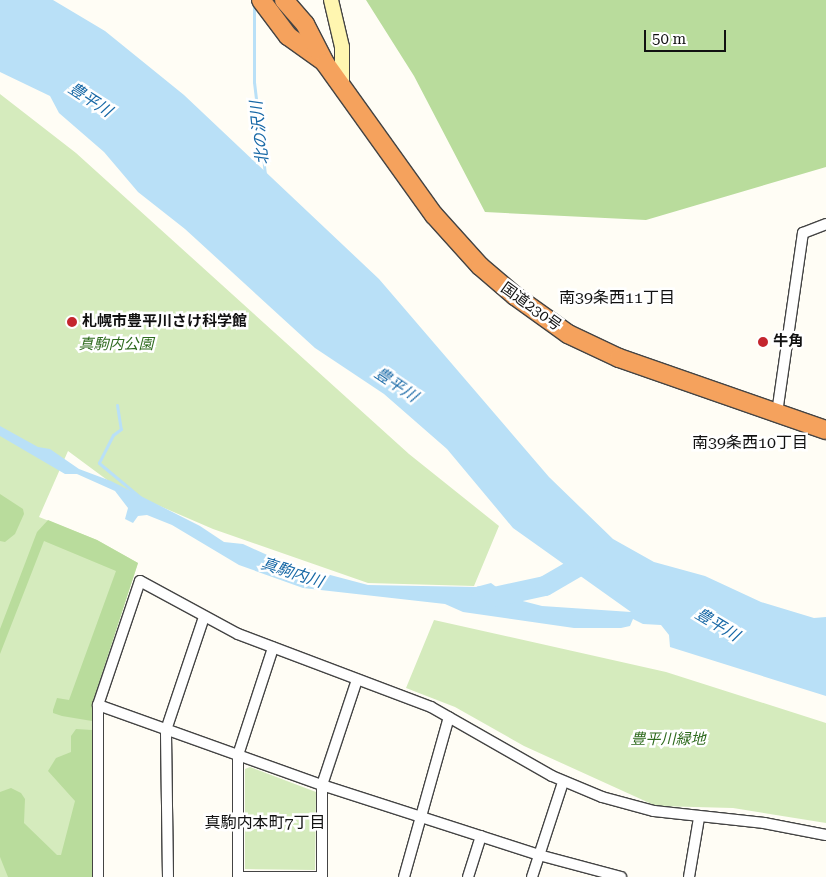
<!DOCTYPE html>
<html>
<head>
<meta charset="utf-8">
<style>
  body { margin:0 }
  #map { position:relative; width:826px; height:877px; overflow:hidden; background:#fffdf5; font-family:"Roboto Serif","Noto Sans JP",serif }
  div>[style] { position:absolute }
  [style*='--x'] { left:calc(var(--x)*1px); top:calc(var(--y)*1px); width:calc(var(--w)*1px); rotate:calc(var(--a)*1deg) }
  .green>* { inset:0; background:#d5ebbd }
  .forest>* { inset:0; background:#b9dc9c }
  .water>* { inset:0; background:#b9e0f7 }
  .stream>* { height:3px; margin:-1.5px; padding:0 1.5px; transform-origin:1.5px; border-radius:1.5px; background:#b9e0f7 }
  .river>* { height:20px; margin:-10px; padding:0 10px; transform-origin:10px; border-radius:10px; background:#b9e0f7 }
  .roads { filter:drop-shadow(1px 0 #444) drop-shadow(-1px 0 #444) drop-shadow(0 1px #444) drop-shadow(0 -1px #444) }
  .street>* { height:10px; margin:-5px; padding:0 5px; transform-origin:5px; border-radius:5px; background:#fff }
  .secondary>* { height:14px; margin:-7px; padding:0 7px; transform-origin:7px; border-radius:7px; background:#fff6b0 }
  .highway>* { height:18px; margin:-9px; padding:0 9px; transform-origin:9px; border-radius:9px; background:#f5a25d }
  .dots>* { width:14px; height:14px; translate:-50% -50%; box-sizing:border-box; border:2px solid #fff; border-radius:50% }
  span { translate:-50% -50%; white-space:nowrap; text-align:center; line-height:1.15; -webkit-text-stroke:5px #fff; paint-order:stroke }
  .street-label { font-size:15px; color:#111 }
  .poi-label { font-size:15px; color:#111; font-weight:700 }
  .left { translate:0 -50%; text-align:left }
  .park-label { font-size:15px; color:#2f6b1f; font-style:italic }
  .water-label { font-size:16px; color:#1768a6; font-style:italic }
  .neighbourhood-label { font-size:16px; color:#111 }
  .scale { position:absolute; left:644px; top:30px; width:82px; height:22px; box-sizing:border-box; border:2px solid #111; border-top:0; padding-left:6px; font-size:15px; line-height:18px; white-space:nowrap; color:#111; -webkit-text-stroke:4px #fff; paint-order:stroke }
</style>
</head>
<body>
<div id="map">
  <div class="green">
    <i style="clip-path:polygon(0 94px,76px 153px,409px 454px,499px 526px,474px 586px,368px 583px,213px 529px,118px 488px,68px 451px,39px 517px,97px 540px,138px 563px,92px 704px,92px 877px,0 877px)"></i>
    <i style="clip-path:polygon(434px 620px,666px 672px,826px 723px,826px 823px,733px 808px,656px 806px,524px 746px,455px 707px,406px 688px)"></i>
    <i style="clip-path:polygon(250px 767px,316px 792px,315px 870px,245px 869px,245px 769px)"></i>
  </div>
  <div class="forest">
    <i style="clip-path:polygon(366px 0,826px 0,826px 167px,646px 220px,485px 212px,414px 76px)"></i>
    <i style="clip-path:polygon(0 494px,23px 509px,24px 514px,15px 534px,5px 542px,0 541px)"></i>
    <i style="clip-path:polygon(48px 520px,97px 540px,138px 563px,92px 704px,92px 721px,62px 716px,53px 713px,53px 710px,57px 698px,69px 700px,116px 571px,44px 541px,0 654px,0 629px,37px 532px)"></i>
    <i style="clip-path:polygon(76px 729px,92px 730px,92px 877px,8px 877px,0 857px,0 792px,11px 788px,21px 793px,25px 799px,24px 823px,57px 855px,61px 855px,75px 801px,48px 771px,56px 758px,71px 752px,71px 736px)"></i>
  </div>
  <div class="water">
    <i style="clip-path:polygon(0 0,53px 0,105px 31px,184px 95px,379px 279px,549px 477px,613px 539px,654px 562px,705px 576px,761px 602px,814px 618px,826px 617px,826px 696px,670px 647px,669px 635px,661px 625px,643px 624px,633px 619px,630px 626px,621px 628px,574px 628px,463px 612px,445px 604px,303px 588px,239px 565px,172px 525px,147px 515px,138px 516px,133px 523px,125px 519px,128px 508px,115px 491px,77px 474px,65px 474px,0 436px,0 426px,38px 447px,50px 449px,79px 469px,111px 481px,200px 526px,224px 542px,243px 544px,285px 563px,368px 585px,476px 587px,491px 583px,511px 598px,542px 606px,631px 612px,513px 528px,447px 449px,384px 394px,315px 348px,185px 229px,138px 192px,104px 152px,59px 113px,50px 96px,0 72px)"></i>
  </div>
  <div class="stream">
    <i style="--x:254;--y:1;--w:81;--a:90"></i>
    <i style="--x:254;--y:82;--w:93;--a:83.2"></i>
    <i style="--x:117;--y:405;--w:24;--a:81"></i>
    <i style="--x:121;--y:429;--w:10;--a:143"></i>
    <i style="--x:113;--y:435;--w:31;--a:117"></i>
    <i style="--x:99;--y:463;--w:53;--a:39.7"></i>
  </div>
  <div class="river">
    <i style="--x:481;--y:596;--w:13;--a:4"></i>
    <i style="--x:494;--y:597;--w:52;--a:-12.2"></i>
    <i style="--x:545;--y:586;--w:58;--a:-30.1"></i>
  </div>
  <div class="roads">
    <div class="street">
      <i style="--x:777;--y:413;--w:182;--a:-81.8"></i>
      <i style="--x:803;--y:233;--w:25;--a:-21"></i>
      <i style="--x:98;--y:705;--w:238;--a:19.7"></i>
      <i style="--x:322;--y:785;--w:228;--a:17.9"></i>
      <i style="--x:539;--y:855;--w:85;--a:15"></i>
      <i style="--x:98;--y:877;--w:172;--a:-90"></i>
      <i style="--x:98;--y:705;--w:131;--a:-71.3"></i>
      <i style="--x:140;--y:581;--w:111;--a:28.4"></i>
      <i style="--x:238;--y:634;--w:206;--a:20.7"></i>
      <i style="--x:431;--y:707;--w:139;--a:29.7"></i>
      <i style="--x:552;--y:776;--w:54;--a:22.8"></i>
      <i style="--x:602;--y:797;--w:54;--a:15.1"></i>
      <i style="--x:654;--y:811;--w:111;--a:6.2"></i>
      <i style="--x:764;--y:823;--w:63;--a:11"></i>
      <i style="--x:168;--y:877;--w:147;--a:-90.8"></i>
      <i style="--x:166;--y:730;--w:119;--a:-71.4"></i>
      <i style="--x:238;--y:877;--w:122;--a:-90"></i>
      <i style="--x:238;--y:755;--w:113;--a:-71.9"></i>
      <i style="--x:238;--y:877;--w:84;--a:0"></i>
      <i style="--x:322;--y:877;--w:92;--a:-90"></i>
      <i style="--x:322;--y:785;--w:111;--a:-71.6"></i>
      <i style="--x:404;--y:877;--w:166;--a:-74.3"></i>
      <i style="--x:468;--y:877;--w:43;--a:-72.4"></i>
      <i style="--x:532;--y:877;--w:100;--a:-71.9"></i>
      <i style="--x:689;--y:877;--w:60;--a:-80.4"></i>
    </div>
    <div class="secondary">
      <i style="--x:331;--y:0;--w:48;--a:76.8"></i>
      <i style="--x:342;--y:47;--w:40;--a:90"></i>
    </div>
    <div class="highway">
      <i style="--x:261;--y:0;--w:45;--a:53.1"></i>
      <i style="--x:288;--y:36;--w:43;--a:35.5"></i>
      <i style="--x:284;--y:0;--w:32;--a:49"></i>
      <i style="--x:305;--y:24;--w:44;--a:62.9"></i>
      <i style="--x:325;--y:63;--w:187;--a:54.4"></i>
      <i style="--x:434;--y:215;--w:69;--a:48"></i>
      <i style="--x:480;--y:266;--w:46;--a:40.6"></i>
      <i style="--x:515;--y:296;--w:65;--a:35.6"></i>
      <i style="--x:568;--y:334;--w:56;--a:25.2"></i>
      <i style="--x:619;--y:358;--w:219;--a:19.2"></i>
    </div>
  </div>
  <div class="dots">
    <i style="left:72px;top:322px;background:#c4262e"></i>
    <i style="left:763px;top:342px;background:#c4262e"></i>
  </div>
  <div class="street-label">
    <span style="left:531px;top:307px;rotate:36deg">国道230号</span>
  </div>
  <div class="poi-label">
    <span class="left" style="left:82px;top:322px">札幌市豊平川さけ科学館</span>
    <span class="left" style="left:773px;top:342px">牛角</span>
  </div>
  <div class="park-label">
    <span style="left:116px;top:345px">真駒内公園</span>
    <span style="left:668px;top:740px">豊平川緑地</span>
  </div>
  <div class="water-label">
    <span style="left:90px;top:100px;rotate:33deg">豊平川</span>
    <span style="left:260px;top:133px;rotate:-96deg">北の沢川</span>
    <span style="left:396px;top:385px;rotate:34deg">豊平川</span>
    <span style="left:292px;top:573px;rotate:18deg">真駒内川</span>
    <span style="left:717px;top:625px;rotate:31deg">豊平川</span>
  </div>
  <div class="neighbourhood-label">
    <span style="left:617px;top:298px">南39条西11丁目</span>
    <span style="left:750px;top:443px">南39条西10丁目</span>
    <span style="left:265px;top:823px">真駒内本町7丁目</span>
  </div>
  <div class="scale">50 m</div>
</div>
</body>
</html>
